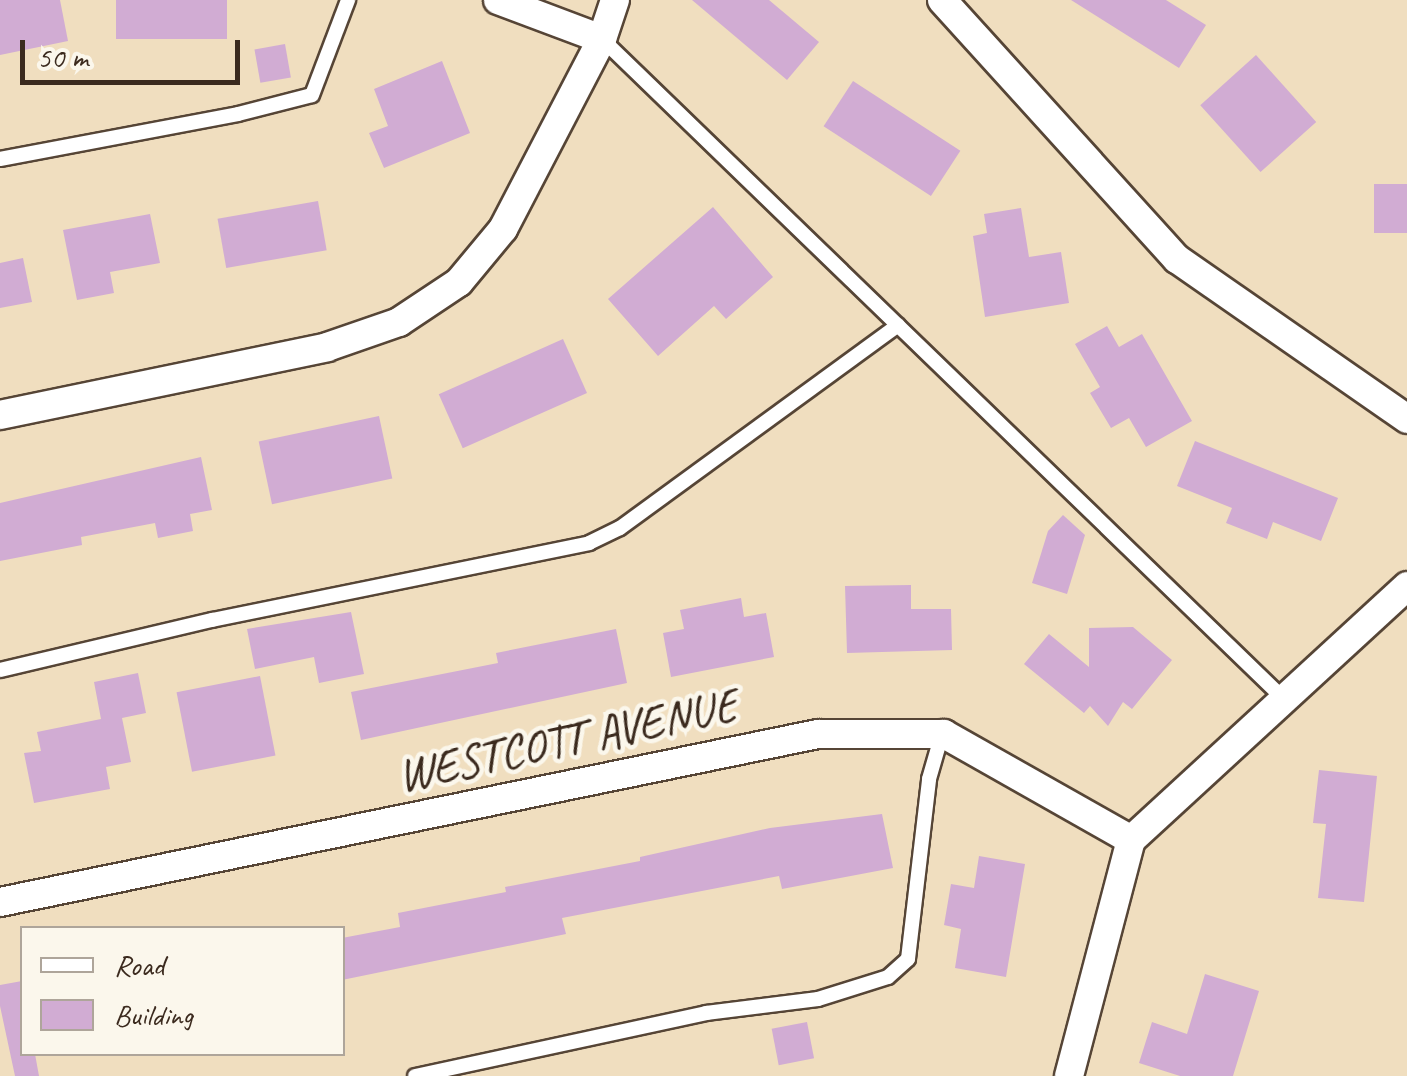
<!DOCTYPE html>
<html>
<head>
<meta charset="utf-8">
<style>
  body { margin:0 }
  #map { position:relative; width:1407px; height:1076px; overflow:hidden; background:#f0debf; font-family:Caveat,sans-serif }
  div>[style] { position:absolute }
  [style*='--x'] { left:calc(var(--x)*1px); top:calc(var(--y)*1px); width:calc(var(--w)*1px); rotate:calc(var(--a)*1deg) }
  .building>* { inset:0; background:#d1acd3; transform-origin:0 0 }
  .roads { filter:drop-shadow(2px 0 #564536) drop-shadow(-2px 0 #564536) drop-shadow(0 2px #564536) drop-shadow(0 -2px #564536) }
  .service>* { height:14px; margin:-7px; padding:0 7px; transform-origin:7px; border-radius:7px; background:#fff }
  .minor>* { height:28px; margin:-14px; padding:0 14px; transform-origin:14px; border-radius:14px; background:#fff }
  span { translate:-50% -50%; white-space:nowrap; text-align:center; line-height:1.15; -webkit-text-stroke:9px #fbf7ec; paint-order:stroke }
  .street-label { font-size:48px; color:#3b2a1e }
  .legend { position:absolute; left:20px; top:926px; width:325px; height:130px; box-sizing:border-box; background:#fbf7ec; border:2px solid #aea59a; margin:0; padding:12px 18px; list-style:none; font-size:30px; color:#3b2a1e }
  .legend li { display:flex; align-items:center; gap:20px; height:50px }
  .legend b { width:50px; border:2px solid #aea59a }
  .scale { position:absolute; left:20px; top:40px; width:220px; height:45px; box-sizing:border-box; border:5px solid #3b2a1e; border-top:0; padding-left:12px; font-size:30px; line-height:35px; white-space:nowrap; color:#3b2a1e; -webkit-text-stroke:8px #fbf7ec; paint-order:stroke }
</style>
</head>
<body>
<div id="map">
  <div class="building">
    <i style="clip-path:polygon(0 0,60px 0,68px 41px,0 55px)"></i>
    <i style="left:116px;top:0;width:111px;height:39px"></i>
    <i style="clip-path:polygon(692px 0,769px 0,819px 42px,787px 80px)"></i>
    <i style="clip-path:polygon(1071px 0,1166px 0,1206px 25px,1179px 68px)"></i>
    <i style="left:285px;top:44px;width:34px;height:31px;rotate:80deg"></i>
    <i style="left:1256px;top:55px;width:90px;height:75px;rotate:48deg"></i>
    <i style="clip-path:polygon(442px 61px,470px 133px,384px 168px,369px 133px,388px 126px,374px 89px)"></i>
    <i style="left:853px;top:81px;width:128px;height:54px;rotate:33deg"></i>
    <i style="left:1407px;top:184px;width:49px;height:33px;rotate:90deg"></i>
    <i style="left:318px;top:201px;width:50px;height:102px;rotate:80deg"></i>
    <i style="clip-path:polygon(713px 207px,773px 277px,726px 319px,714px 306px,658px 356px,608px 299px)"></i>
    <i style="clip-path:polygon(1021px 208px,1029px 257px,1061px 252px,1069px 303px,985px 317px,973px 236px,987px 233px,984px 214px)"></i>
    <i style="clip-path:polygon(150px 214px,160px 263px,110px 272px,114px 293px,77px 300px,63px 230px)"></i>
    <i style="clip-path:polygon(23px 258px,32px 302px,0 308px,0 263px)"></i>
    <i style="clip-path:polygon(1107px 326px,1119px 347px,1142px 334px,1192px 421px,1146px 447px,1129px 418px,1111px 428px,1090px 393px,1100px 387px,1075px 344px)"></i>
    <i style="left:563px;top:339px;width:59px;height:136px;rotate:66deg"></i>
    <i style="left:379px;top:416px;width:64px;height:123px;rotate:78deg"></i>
    <i style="clip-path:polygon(1195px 441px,1338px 498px,1321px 541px,1273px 522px,1267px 539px,1226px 523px,1232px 508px,1177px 486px)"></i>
    <i style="clip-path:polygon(201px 457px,212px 510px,190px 514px,193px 531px,158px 538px,155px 523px,81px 537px,82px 545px,0 561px,0 503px)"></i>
    <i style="clip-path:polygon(1063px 515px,1085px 535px,1067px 594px,1032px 583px,1048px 531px)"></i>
    <i style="clip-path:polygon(911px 585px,911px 609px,951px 609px,952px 650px,847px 653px,845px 586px)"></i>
    <i style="clip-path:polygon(741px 598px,744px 617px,766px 613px,774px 657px,671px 677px,663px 633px,684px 629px,680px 610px)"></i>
    <i style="clip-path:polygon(351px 612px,364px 674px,319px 683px,314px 657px,255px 669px,247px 629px)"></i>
    <i style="clip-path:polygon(1133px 627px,1172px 660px,1132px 709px,1123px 702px,1108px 726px,1090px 706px,1084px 713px,1024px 664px,1049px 634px,1089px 667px,1089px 628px)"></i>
    <i style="clip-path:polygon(616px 629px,627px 683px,361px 740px,351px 692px,498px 663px,496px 653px)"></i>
    <i style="clip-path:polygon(138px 673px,146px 713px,122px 718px,131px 762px,106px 767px,110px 789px,34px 803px,24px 753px,41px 751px,37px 732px,101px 719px,94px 682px)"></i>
    <i style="left:260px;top:676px;width:81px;height:85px;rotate:79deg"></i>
    <i style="clip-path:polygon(1319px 770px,1377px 776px,1364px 902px,1318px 898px,1326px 824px,1313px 823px)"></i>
    <i style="clip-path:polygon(882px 814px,893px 868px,782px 889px,779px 876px,562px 918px,566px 934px,342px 980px,342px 938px,400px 927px,398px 913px,506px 892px,505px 887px,640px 861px,640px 857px,770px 828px)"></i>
    <i style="clip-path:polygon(979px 856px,1025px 864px,1006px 977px,955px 968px,961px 929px,944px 925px,951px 884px,974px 888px)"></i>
    <i style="clip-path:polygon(1205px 974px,1259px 991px,1233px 1076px,1180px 1076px,1139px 1063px,1152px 1022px,1187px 1034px)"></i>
    <i style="clip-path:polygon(22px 981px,22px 1054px,35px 1054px,39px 1076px,15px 1076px,0 1006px,0 985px)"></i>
    <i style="left:807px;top:1022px;width:37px;height:36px;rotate:79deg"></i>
  </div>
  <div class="roads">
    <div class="service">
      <i style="--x:602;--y:39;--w:949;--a:44.06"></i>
      <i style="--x:0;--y:159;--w:242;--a:-10.7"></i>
      <i style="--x:238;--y:114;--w:76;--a:-14.4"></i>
      <i style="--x:312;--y:95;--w:102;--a:-69.2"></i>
      <i style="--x:0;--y:670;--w:218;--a:-13.3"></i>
      <i style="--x:212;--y:620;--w:385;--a:-11.5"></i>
      <i style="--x:589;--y:543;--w:34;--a:-26"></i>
      <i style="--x:620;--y:528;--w:344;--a:-36.1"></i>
      <i style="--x:415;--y:1076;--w:298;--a:-12.2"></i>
      <i style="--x:706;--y:1013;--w:113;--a:-7.1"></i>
      <i style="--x:818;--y:999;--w:73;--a:-17.4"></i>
      <i style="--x:888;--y:977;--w:27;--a:-42"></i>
      <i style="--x:908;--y:959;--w:181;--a:-83.3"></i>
      <i style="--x:929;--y:779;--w:47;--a:-73.9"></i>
    </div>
    <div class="minor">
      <i style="--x:498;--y:0;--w:111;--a:20.6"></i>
      <i style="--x:942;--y:0;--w:350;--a:47.8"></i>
      <i style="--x:1177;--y:259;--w:280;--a:34.8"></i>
      <i style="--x:0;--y:415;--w:334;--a:-11.7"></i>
      <i style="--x:327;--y:347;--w:76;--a:-19.1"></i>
      <i style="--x:399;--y:322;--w:72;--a:-33.7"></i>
      <i style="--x:459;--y:282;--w:69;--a:-50.3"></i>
      <i style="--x:503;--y:229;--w:214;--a:-62.5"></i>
      <i style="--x:602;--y:39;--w:41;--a:-71.6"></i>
      <i style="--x:0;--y:902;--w:835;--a:-11.61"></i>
      <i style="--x:818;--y:734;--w:126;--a:0"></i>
      <i style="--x:944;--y:734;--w:215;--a:29.5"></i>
      <i style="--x:1069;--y:1076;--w:244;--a:-75.3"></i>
      <i style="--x:1131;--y:840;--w:375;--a:-42.6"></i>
    </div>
  </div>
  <div class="street-label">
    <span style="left:567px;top:740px;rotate:-12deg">WESTCOTT AVENUE</span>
  </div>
  <ul class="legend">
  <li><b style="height:12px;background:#fff"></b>Road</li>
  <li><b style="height:28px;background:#d1acd3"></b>Building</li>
  </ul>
  <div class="scale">50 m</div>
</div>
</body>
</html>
